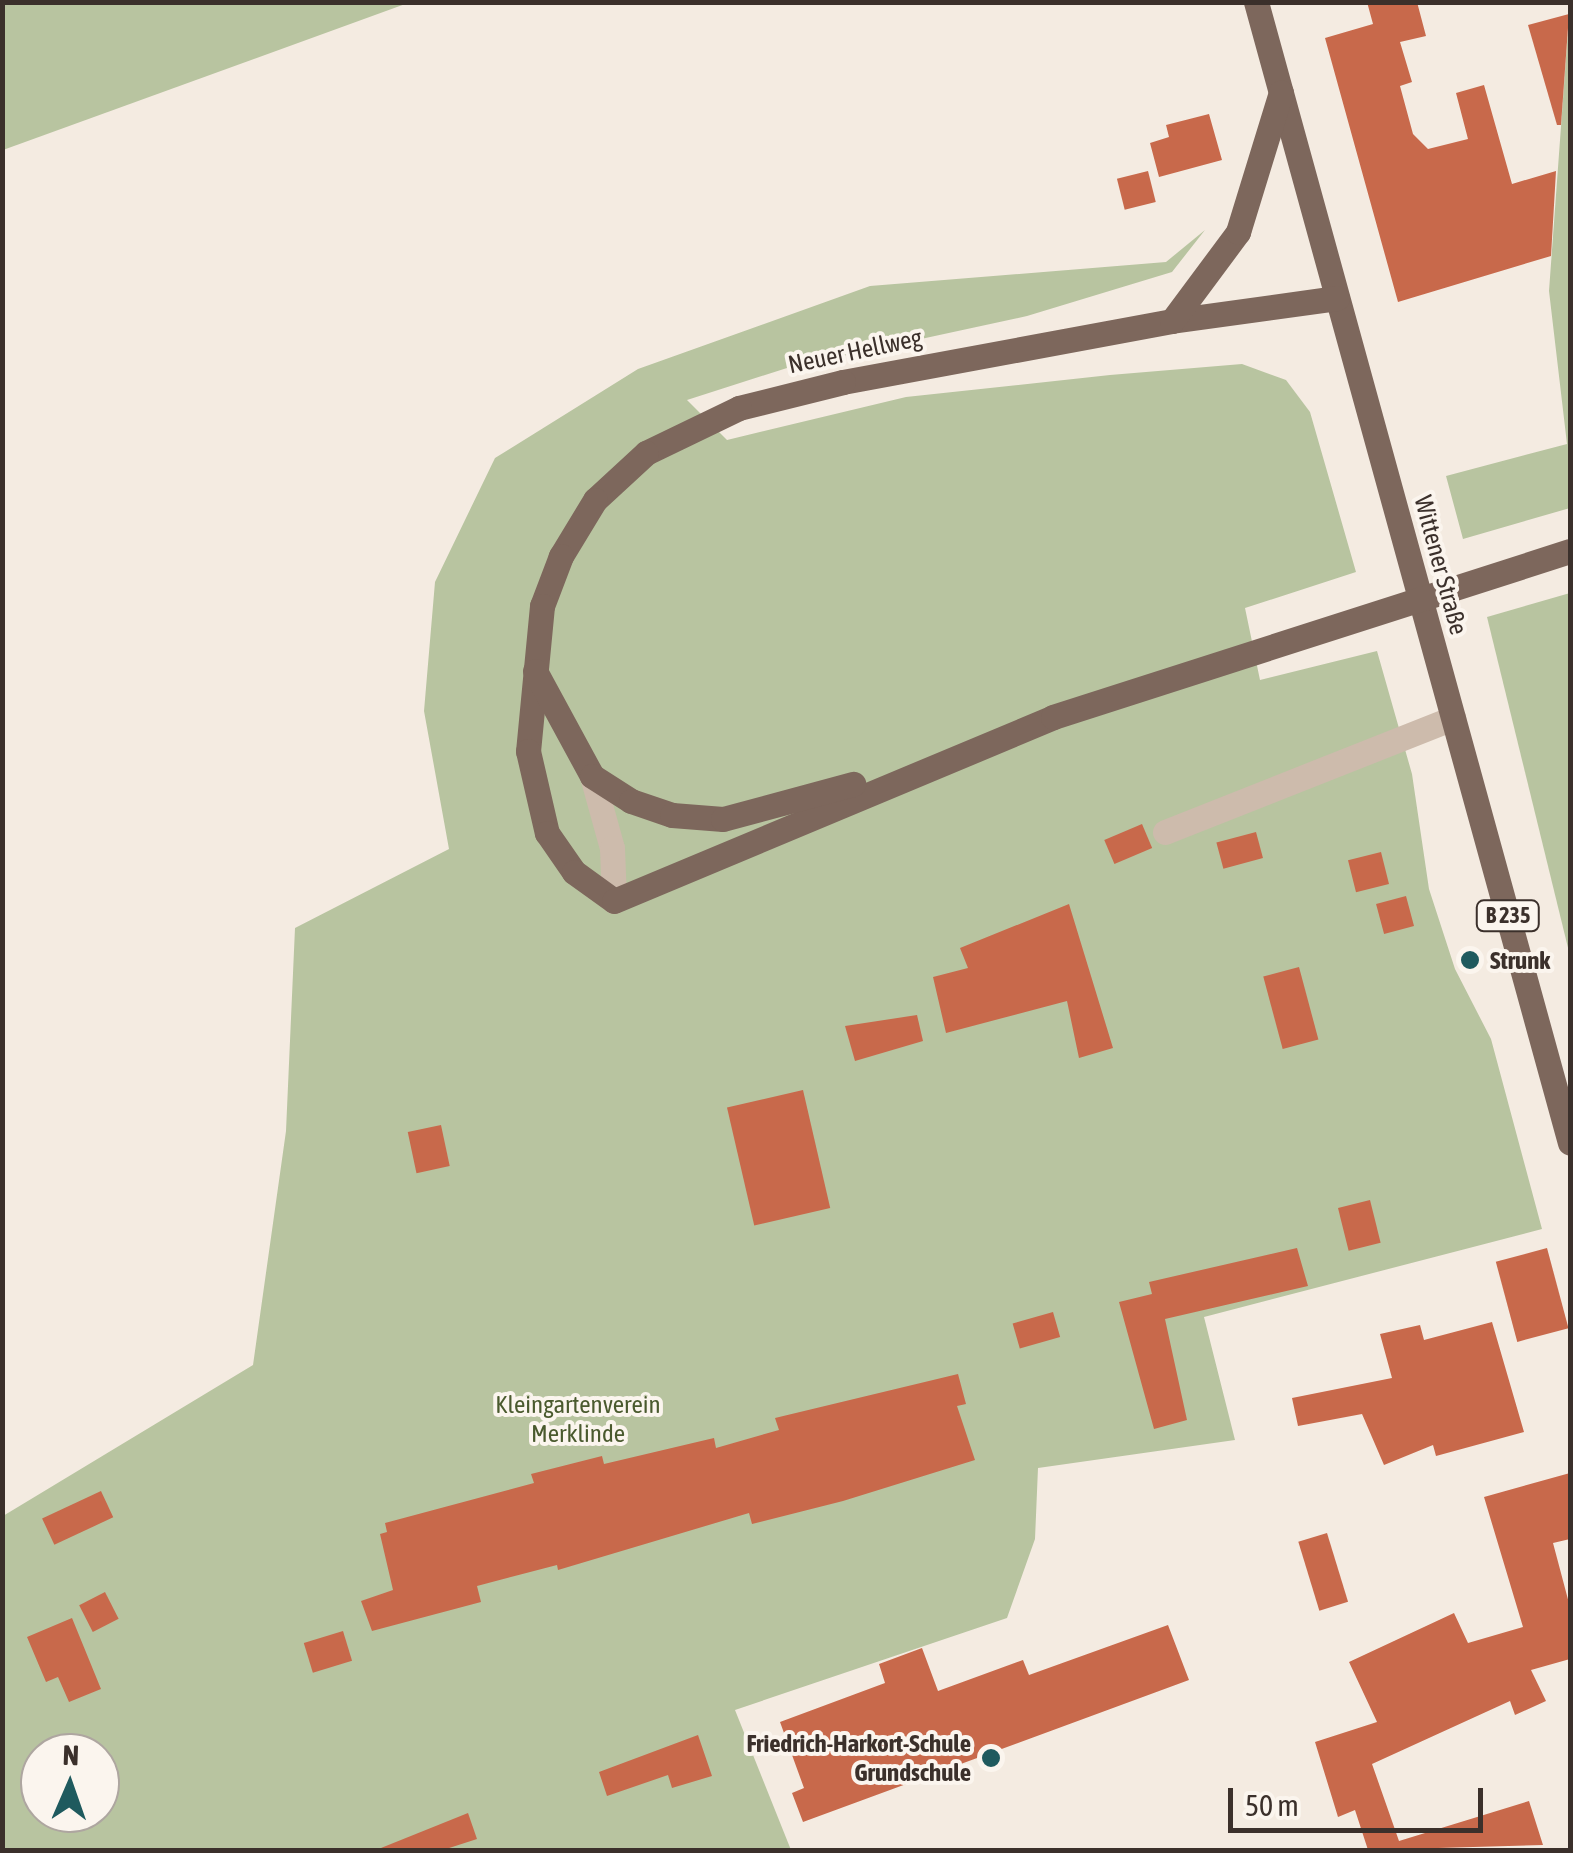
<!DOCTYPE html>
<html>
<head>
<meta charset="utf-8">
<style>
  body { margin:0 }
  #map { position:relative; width:1573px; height:1853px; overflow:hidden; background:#f4ebe1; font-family:"Asap Condensed",sans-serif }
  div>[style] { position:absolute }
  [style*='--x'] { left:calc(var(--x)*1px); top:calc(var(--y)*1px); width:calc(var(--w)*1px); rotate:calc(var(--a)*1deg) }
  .green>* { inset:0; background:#b8c4a0 }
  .building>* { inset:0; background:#c8694b; transform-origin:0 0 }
  .minor>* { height:25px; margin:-12.5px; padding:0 12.5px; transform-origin:12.5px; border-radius:12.5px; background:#cdbbac }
  .major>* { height:25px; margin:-12.5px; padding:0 12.5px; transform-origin:12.5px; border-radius:12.5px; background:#7d675c }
  .dots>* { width:28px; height:28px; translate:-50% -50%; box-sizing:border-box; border:5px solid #fbf5ee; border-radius:50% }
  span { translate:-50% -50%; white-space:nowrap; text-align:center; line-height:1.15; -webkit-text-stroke:8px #fbf5ee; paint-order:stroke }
  .shield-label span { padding:2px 8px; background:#fbf5ee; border:2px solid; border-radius:8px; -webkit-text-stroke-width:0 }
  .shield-label { font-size:22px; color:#3b302b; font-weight:700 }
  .street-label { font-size:25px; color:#3b302b }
  .poi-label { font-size:25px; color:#3b302b; font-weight:700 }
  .left { translate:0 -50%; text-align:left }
  .right { translate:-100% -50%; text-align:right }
  .park-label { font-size:25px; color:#4a5a2e }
  .frame { position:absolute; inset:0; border:5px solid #3b302b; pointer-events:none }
  .north { position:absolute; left:20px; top:1733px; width:100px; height:100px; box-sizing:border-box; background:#fbf5ee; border:2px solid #aea6a0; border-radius:50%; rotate:2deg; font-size:28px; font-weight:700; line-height:40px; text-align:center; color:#3b302b }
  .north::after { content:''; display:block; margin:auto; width:35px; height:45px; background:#1f5a5e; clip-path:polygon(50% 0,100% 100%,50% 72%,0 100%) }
  .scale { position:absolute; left:1228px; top:1788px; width:255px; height:45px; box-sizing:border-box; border:5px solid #3b302b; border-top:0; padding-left:12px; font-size:30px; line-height:35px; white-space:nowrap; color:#3b302b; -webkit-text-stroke:8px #fbf5ee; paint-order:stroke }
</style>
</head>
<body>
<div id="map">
  <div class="green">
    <i style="clip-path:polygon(3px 2px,408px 2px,408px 3px,3px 150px)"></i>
    <i style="clip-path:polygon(1570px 3px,1570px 508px,1463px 539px,1446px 476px,1567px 444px,1549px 291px)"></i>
    <i style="clip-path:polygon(evenodd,1205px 230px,1172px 272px,1027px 316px,787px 368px,687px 400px,727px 440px,906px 397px,1110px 375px,1242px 364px,1286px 380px,1310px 412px,1356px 572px,1245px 608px,1260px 680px,1377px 651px,1412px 774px,1429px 889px,1455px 969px,1491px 1039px,1542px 1229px,1204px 1317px,1235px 1440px,1038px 1468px,1035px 1539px,1007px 1618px,735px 1710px,791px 1850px,3px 1850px,3px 1516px,253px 1365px,286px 1131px,295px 928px,449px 849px,424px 711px,435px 582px,495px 458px,638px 369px,870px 286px,1166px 262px,1205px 230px,40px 1753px,100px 1753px,100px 1813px,40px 1813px,40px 1753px)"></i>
    <i style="clip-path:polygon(1570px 593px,1570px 956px,1487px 617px)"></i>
  </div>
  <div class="building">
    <i style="clip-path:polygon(1367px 2px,1417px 2px,1426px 36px,1400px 42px,1412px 82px,1400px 86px,1413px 134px,1428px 149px,1468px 139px,1456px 93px,1484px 85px,1512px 184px,1556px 171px,1551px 256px,1398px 302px,1325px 38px,1373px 24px)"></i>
    <i style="clip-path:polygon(1569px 14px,1561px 125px,1557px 125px,1528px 25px)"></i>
    <i style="clip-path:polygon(1209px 114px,1222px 160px,1159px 177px,1150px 143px,1169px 137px,1166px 125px)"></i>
    <i style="left:1148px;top:171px;width:32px;height:32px;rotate:76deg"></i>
    <i style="left:1142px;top:824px;width:26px;height:41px;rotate:67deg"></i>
    <i style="left:1256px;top:832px;width:27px;height:41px;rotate:75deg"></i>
    <i style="left:1381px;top:852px;width:33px;height:34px;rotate:76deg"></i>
    <i style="left:1406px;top:896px;width:31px;height:31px;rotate:75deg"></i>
    <i style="clip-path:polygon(1069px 904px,1113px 1048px,1079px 1058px,1067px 1001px,946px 1033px,933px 977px,968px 968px,960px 948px)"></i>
    <i style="left:1299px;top:967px;width:75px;height:37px;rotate:75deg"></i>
    <i style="clip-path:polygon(917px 1015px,923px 1041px,855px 1061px,845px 1026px)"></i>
    <i style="left:803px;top:1090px;width:121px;height:78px;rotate:77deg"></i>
    <i style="left:441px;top:1125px;width:42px;height:34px;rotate:78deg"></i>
    <i style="left:1370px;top:1200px;width:44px;height:33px;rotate:76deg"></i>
    <i style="clip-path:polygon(1297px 1248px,1308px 1286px,1165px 1319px,1187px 1420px,1154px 1429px,1119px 1302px,1152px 1294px,1149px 1282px)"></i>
    <i style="left:1547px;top:1248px;width:83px;height:53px;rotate:75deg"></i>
    <i style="left:1053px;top:1312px;width:26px;height:42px;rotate:74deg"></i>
    <i style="clip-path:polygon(1492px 1322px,1524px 1432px,1436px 1456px,1433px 1445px,1384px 1465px,1362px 1414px,1298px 1426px,1292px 1398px,1392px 1378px,1380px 1334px,1420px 1325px,1424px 1340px)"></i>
    <i style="clip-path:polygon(958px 1374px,966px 1404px,957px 1406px,975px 1460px,843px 1501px,752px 1524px,749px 1513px,558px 1570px,557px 1565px,477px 1586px,481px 1602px,372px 1631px,361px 1601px,393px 1590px,380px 1534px,387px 1532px,385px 1523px,534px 1483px,531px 1474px,602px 1456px,604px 1464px,714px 1438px,716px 1448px,779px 1430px,775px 1418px)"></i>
    <i style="clip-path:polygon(1570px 1473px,1570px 1539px,1553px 1543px,1570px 1607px,1570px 1659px,1531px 1670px,1546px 1701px,1515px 1715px,1510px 1701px,1372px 1764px,1399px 1841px,1529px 1801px,1543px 1845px,1368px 1850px,1355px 1810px,1338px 1817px,1315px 1742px,1377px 1722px,1349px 1662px,1454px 1613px,1468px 1643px,1523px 1627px,1484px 1497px)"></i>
    <i style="left:101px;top:1491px;width:29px;height:65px;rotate:65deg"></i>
    <i style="left:1327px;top:1533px;width:72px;height:30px;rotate:73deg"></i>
    <i style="left:105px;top:1592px;width:30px;height:29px;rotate:63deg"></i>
    <i style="clip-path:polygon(72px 1618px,101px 1689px,69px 1702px,58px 1677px,46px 1682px,27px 1637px)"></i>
    <i style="clip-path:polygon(1168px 1625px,1189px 1680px,803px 1822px,792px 1793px,804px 1788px,780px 1722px,885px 1683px,879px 1664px,922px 1648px,938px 1691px,1023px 1660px,1029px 1675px)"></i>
    <i style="left:343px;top:1631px;width:31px;height:41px;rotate:73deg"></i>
    <i style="clip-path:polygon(698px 1735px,712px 1776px,672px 1788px,668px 1775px,607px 1796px,599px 1772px)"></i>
    <i style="clip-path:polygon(468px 1813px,477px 1839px,443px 1850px,376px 1850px)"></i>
  </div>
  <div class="minor">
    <i style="--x:592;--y:776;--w:75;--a:74.5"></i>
    <i style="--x:612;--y:848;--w:53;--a:87.8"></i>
    <i style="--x:1165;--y:832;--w:310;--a:-21.6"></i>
  </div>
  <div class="major">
    <i style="--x:1256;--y:2;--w:1183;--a:74.61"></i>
    <i style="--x:1337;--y:298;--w:167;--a:172.1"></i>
    <i style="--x:1172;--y:321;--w:335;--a:169.5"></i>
    <i style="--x:843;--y:382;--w:107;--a:166"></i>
    <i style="--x:739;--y:408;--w:103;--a:154.2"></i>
    <i style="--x:646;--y:453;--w:69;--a:137.3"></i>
    <i style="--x:595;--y:500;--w:66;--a:121.3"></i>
    <i style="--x:561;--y:556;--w:53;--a:110.8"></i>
    <i style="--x:542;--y:606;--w:146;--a:95.5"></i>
    <i style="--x:528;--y:751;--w:84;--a:77"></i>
    <i style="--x:547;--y:833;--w:47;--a:55.3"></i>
    <i style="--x:574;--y:872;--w:49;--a:35.9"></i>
    <i style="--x:614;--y:901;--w:476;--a:-22.7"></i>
    <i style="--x:1053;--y:717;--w:543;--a:-17.8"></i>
    <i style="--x:1172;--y:321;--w:111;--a:-53.4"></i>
    <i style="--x:1238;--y:232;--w:146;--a:-72.9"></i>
    <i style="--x:535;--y:671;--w:119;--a:61.5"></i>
    <i style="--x:592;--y:776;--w:46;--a:32.7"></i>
    <i style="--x:631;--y:801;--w:43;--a:18.9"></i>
    <i style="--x:672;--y:815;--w:51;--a:4.5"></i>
    <i style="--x:723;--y:819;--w:135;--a:-15.1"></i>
  </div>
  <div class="dots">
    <i style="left:1470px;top:960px;background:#1f5a5e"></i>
    <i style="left:991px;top:1758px;background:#1f5a5e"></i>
  </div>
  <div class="shield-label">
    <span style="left:1508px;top:916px">B 235</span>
  </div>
  <div class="street-label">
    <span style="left:855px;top:351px;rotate:-12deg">Neuer Hellweg</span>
    <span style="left:1441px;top:565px;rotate:75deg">Wittener Straße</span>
  </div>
  <div class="poi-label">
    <span class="left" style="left:1490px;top:960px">Strunk</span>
    <span class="right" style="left:971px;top:1758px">Friedrich-Harkort-Schule<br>Grundschule</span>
  </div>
  <div class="park-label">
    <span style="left:578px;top:1419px">Kleingartenverein<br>Merklinde</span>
  </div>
  <div class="frame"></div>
  <div class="north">N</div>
  <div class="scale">50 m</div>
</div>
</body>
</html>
